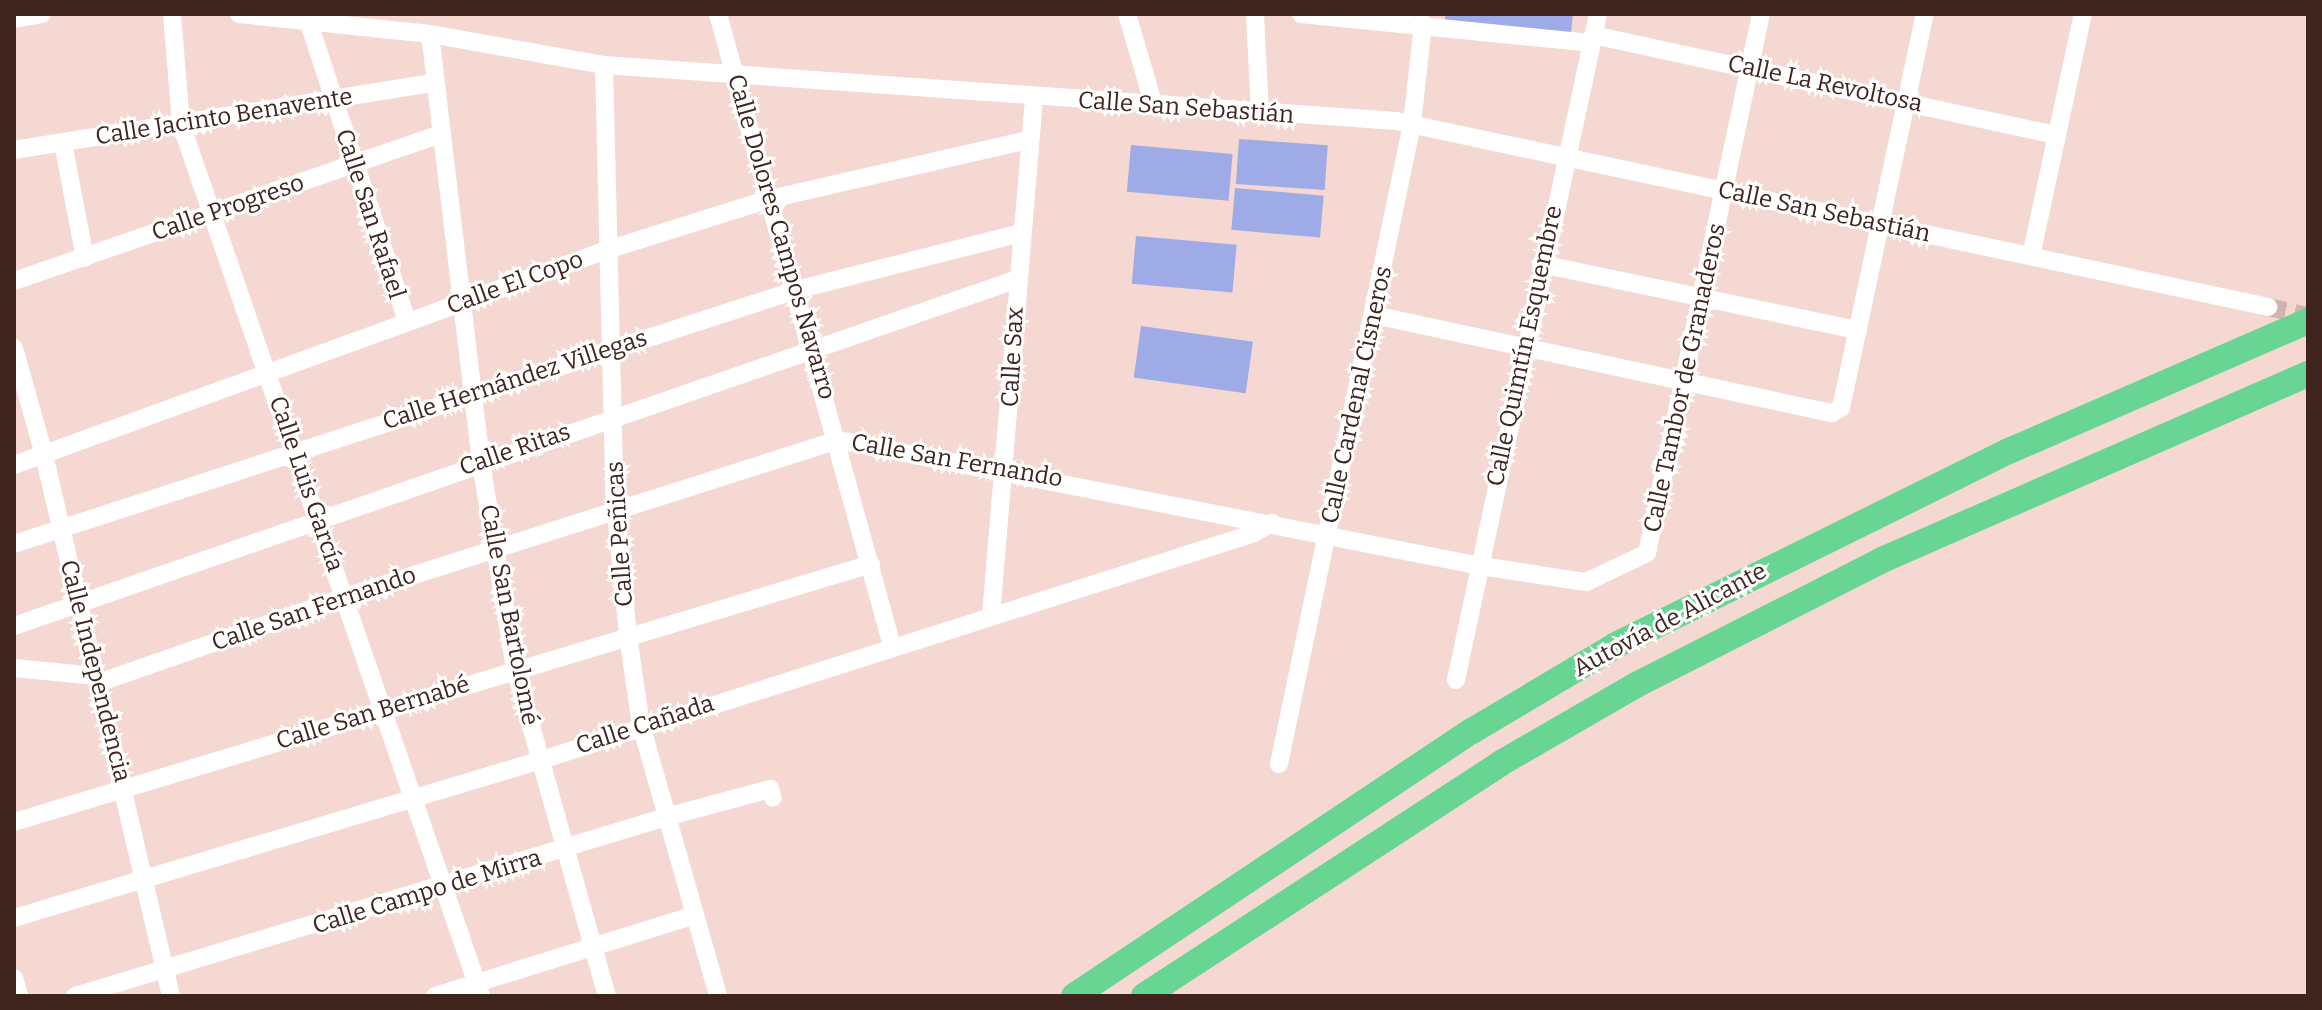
<!DOCTYPE html>
<html>
<head>
<meta charset="utf-8">
<style>
  body { margin:0 }
  #map { position:relative; width:2322px; height:1010px; overflow:hidden; background:#f5d8d1; font-family:Bitter,serif }
  div>[style] { position:absolute }
  [style*='--x'] { left:calc(var(--x)*1px); top:calc(var(--y)*1px); width:calc(var(--w)*1px); rotate:calc(var(--a)*1deg) }
  .green>* { inset:0; background:#9eabe7; transform-origin:0 0 }
  .minor-tunnel>* { height:18px; margin-top:-9px; transform-origin:0; background:repeating-linear-gradient(90deg,#d0b4ad 0 18px,transparent 0 27px) }
  .minor>* { height:18px; margin:-9px; padding:0 9px; transform-origin:9px; border-radius:9px; background:#fff }
  .highway>* { height:26px; margin:-13px; padding:0 13px; transform-origin:13px; border-radius:13px; background:#68d593 }
  span { translate:-50% -50%; white-space:nowrap; text-align:center; line-height:1.15; -webkit-text-stroke:6px #fff; paint-order:stroke }
  .street-label { font-size:24px; color:#3e241d }
  .frame { position:absolute; inset:0; border:16px solid #3e241d; pointer-events:none }
</style>
</head>
<body>
<div id="map">
  <div class="green">
    <i style="clip-path:polygon(1446px 14px,1573px 14px,1571px 33px,1444px 22px)"></i>
    <i style="left:1239px;top:139px;width:89px;height:45px;rotate:4deg"></i>
    <i style="left:1131px;top:145px;width:102px;height:47px;rotate:5deg"></i>
    <i style="left:1235px;top:188px;width:89px;height:42px;rotate:5deg"></i>
    <i style="left:1136px;top:236px;width:101px;height:48px;rotate:5deg"></i>
    <i style="left:1141px;top:326px;width:113px;height:52px;rotate:8deg"></i>
  </div>
  <div class="minor-tunnel">
    <i style="--x:2268;--y:307;--w:41;--a:12.7"></i>
  </div>
  <div class="minor">
    <i style="--x:172;--y:14;--w:110;--a:85.3"></i>
    <i style="--x:181;--y:124;--w:922;--a:71.01"></i>
    <i style="--x:239;--y:14;--w:192;--a:6"></i>
    <i style="--x:430;--y:34;--w:177;--a:10.1"></i>
    <i style="--x:604;--y:65;--w:794;--a:4.04"></i>
    <i style="--x:1396;--y:121;--w:892;--a:12.04"></i>
    <i style="--x:306;--y:14;--w:324;--a:71.8"></i>
    <i style="--x:718;--y:14;--w:656;--a:74.61"></i>
    <i style="--x:1127;--y:14;--w:96;--a:73.6"></i>
    <i style="--x:1255;--y:14;--w:98;--a:87.1"></i>
    <i style="--x:1301;--y:14;--w:291;--a:5.7"></i>
    <i style="--x:14;--y:19;--w:28;--a:-10"></i>
    <i style="--x:430;--y:34;--w:432;--a:83.2"></i>
    <i style="--x:481;--y:463;--w:209;--a:80.6"></i>
    <i style="--x:515;--y:669;--w:340;--a:74.3"></i>
    <i style="--x:1593;--y:35;--w:475;--a:12.2"></i>
    <i style="--x:604;--y:65;--w:438;--a:88.6"></i>
    <i style="--x:615;--y:503;--w:134;--a:84.4"></i>
    <i style="--x:628;--y:636;--w:90;--a:81.7"></i>
    <i style="--x:641;--y:725;--w:282;--a:74.1"></i>
    <i style="--x:63;--y:143;--w:117;--a:79.2"></i>
    <i style="--x:14;--y:150;--w:424;--a:-9.1"></i>
    <i style="--x:2031;--y:256;--w:248;--a:-77.9"></i>
    <i style="--x:1541;--y:264;--w:324;--a:11.8"></i>
    <i style="--x:14;--y:281;--w:452;--a:-19"></i>
    <i style="--x:1374;--y:315;--w:468;--a:12.1"></i>
    <i style="--x:1832;--y:413;--w:10;--a:-29"></i>
    <i style="--x:1841;--y:408;--w:403;--a:-78"></i>
    <i style="--x:14;--y:348;--w:111;--a:74.3"></i>
    <i style="--x:44;--y:455;--w:556;--a:76.79"></i>
    <i style="--x:14;--y:465;--w:631;--a:-19.93"></i>
    <i style="--x:607;--y:250;--w:171;--a:-17.4"></i>
    <i style="--x:770;--y:199;--w:265;--a:-12.9"></i>
    <i style="--x:14;--y:544;--w:822;--a:-17.99"></i>
    <i style="--x:796;--y:290;--w:232;--a:-14.2"></i>
    <i style="--x:991;--y:616;--w:520;--a:-85.25"></i>
    <i style="--x:14;--y:626;--w:1062;--a:-19.07"></i>
    <i style="--x:14;--y:668;--w:82;--a:5.6"></i>
    <i style="--x:1456;--y:680;--w:681;--a:-77.96"></i>
    <i style="--x:98;--y:683;--w:262;--a:-19.2"></i>
    <i style="--x:345;--y:597;--w:517;--a:-17.66"></i>
    <i style="--x:838;--y:440;--w:655;--a:11.09"></i>
    <i style="--x:1481;--y:566;--w:106;--a:8.7"></i>
    <i style="--x:1586;--y:582;--w:68;--a:-25.4"></i>
    <i style="--x:1647;--y:553;--w:551;--a:-78.06"></i>
    <i style="--x:1279;--y:764;--w:654;--a:-78.26"></i>
    <i style="--x:1412;--y:124;--w:101;--a:-83.7"></i>
    <i style="--x:14;--y:822;--w:895;--a:-16.75"></i>
    <i style="--x:14;--y:918;--w:547;--a:-16.68"></i>
    <i style="--x:538;--y:761;--w:749;--a:-17.64"></i>
    <i style="--x:1252;--y:534;--w:23;--a:-29"></i>
    <i style="--x:14;--y:978;--w:19;--a:74"></i>
    <i style="--x:75;--y:996;--w:618;--a:-16.85"></i>
    <i style="--x:666;--y:817;--w:108;--a:-15.1"></i>
    <i style="--x:770;--y:789;--w:9;--a:72"></i>
    <i style="--x:435;--y:996;--w:272;--a:-17.3"></i>
  </div>
  <div class="highway">
    <i style="--x:1074;--y:996;--w:478;--a:-33.7"></i>
    <i style="--x:1472;--y:731;--w:168;--a:-30.8"></i>
    <i style="--x:1616;--y:645;--w:438;--a:-26.3"></i>
    <i style="--x:2009;--y:451;--w:326;--a:-23.5"></i>
    <i style="--x:1144;--y:996;--w:426;--a:-33.1"></i>
    <i style="--x:1501;--y:763;--w:156;--a:-30"></i>
    <i style="--x:1636;--y:685;--w:276;--a:-26.9"></i>
    <i style="--x:1882;--y:560;--w:465;--a:-23.6"></i>
  </div>
  <div class="street-label">
    <span style="left:1825px;top:84px;rotate:12deg">Calle La Revoltosa</span>
    <span style="left:1186px;top:108px;rotate:4deg">Calle San Sebastián</span>
    <span style="left:224px;top:117px;rotate:-9deg">Calle Jacinto Benavente</span>
    <span style="left:228px;top:208px;rotate:-19deg">Calle Progreso</span>
    <span style="left:1824px;top:212px;rotate:12deg">Calle San Sebastián</span>
    <span style="left:370px;top:214px;rotate:72deg">Calle San Rafael</span>
    <span style="left:781px;top:237px;rotate:74deg">Calle Dolores Campos Navarro</span>
    <span style="left:515px;top:283px;rotate:-20deg">Calle El Copo</span>
    <span style="left:1525px;top:346px;rotate:-78deg">Calle Quimtín Esquembre</span>
    <span style="left:1013px;top:357px;rotate:-87deg">Calle Sax</span>
    <span style="left:1685px;top:378px;rotate:-78deg">Calle Tambor de Granaderos</span>
    <span style="left:515px;top:380px;rotate:-18deg">Calle Hernández Villegas</span>
    <span style="left:1357px;top:395px;rotate:-78deg">Calle Cardenal Cisneros</span>
    <span style="left:515px;top:450px;rotate:-19deg">Calle Ritas</span>
    <span style="left:957px;top:461px;rotate:10deg">Calle San Fernando</span>
    <span style="left:306px;top:484px;rotate:71deg">Calle Luis García</span>
    <span style="left:620px;top:534px;rotate:-94deg">Calle Peñicas</span>
    <span style="left:314px;top:609px;rotate:-19deg">Calle San Fernando</span>
    <span style="left:509px;top:615px;rotate:79deg">Calle San Bartolomé</span>
    <span style="left:1670px;top:620px;rotate:-28deg">Autovía de Alicante</span>
    <span style="left:95px;top:671px;rotate:76deg">Calle Independencia</span>
    <span style="left:373px;top:713px;rotate:-17deg">Calle San Bernabé</span>
    <span style="left:645px;top:725px;rotate:-18deg">Calle Cañada</span>
    <span style="left:427px;top:892px;rotate:-17deg">Calle Campo de Mirra</span>
  </div>
  <div class="frame"></div>
</div>
</body>
</html>
